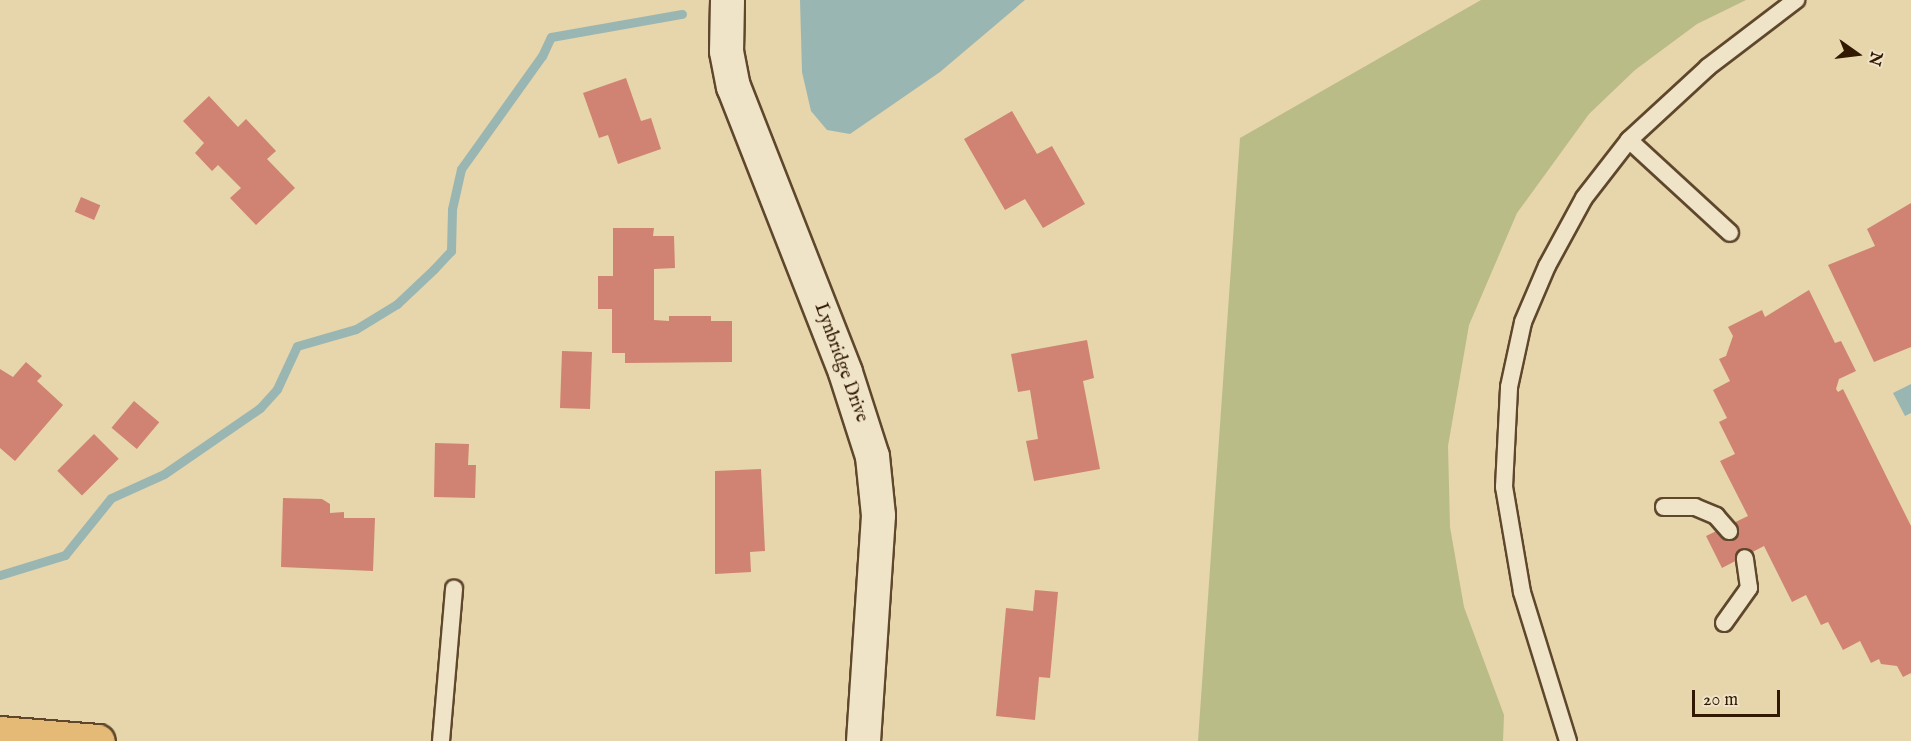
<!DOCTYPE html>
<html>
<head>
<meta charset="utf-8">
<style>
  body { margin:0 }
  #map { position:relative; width:1911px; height:741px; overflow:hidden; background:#e7d5ab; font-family:"IM FELL English",serif }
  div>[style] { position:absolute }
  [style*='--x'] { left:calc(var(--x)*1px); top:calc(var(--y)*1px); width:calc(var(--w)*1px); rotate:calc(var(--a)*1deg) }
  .green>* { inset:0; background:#b9bc86 }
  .water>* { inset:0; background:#9ab6b3 }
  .stream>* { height:9px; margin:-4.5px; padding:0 4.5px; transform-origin:4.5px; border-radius:4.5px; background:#9ab6b3 }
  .building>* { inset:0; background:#d08372; transform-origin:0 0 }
  .roads { filter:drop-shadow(2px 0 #5f472c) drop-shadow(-2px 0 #5f472c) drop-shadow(0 2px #5f472c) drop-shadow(0 -2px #5f472c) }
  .service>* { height:16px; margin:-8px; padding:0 8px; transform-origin:8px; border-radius:8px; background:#efe4c8 }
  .minor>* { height:33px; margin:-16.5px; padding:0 16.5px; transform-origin:16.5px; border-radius:16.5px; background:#efe4c8 }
  .primary>* { height:33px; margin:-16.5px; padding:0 16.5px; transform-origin:16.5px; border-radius:16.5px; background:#e4ba76 }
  span { translate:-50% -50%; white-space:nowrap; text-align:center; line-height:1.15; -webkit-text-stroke:4.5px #efe4c8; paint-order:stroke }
  .street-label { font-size:18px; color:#321801 }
  .north { position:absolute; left:1827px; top:24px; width:60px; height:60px; -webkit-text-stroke:4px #efe4c8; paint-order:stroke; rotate:104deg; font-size:16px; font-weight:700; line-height:24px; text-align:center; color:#321801 }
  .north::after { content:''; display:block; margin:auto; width:21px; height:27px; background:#321801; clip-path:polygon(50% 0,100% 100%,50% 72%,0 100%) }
  .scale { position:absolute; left:1692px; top:690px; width:88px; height:27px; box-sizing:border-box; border:3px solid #321801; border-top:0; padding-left:8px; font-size:18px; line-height:21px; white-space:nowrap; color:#321801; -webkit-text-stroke:4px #efe4c8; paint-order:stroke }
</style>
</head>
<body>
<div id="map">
  <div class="green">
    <i style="clip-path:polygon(1481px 0,1746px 0,1697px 24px,1635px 70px,1589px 114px,1517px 213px,1469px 325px,1448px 446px,1450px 527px,1464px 607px,1504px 715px,1503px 741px,1198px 741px,1240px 138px)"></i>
  </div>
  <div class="water">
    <i style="clip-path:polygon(800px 0,1025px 0,940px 72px,850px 134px,827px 130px,811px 111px,802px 72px)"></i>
    <i style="clip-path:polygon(1911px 384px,1911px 413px,1905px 416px,1893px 393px)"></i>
  </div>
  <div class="stream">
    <i style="--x:0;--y:575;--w:68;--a:-17.1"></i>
    <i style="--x:65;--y:555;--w:73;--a:-51.1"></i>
    <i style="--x:111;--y:498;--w:58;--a:-24.4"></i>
    <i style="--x:164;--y:474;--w:116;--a:-34.5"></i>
    <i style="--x:260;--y:408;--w:25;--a:-48"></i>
    <i style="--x:277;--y:389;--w:47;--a:-65.1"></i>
    <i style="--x:297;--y:346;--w:61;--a:-16.1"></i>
    <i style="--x:356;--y:329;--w:48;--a:-31.4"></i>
    <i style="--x:397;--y:304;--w:51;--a:-43.4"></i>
    <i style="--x:434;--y:269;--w:25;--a:-47"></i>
    <i style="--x:451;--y:251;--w:42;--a:-88.6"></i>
    <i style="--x:452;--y:209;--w:41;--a:-77.3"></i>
    <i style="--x:461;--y:169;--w:139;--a:-54.4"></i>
    <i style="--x:542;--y:56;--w:21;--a:-65"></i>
    <i style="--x:551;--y:37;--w:133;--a:-10"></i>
  </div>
  <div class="building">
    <i style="clip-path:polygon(626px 78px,641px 121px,651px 118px,661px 149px,618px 164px,608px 135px,599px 138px,583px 93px)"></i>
    <i style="clip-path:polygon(209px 96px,238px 127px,246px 119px,276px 151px,267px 159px,295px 188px,256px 225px,230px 198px,241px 188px,218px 165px,212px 171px,195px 153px,204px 143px,183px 121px)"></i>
    <i style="clip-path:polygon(1012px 111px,1037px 154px,1052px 146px,1085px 204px,1043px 228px,1025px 199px,1005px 210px,964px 139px)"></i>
    <i style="left:81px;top:197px;width:21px;height:16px;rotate:23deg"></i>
    <i style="clip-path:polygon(1911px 203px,1911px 347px,1874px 362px,1828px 265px,1875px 246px,1867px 229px)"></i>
    <i style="clip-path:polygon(613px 228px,654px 228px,653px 236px,674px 236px,675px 268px,654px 269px,654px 320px,669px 321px,669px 316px,711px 316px,711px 321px,732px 321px,732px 362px,625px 363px,625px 353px,612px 353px,612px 309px,598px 309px,598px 276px,613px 276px)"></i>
    <i style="clip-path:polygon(1809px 290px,1835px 343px,1841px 341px,1856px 371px,1839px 379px,1836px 389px,1838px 392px,1843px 389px,1911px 526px,1911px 673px,1903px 677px,1897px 666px,1881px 664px,1879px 659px,1871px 663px,1860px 641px,1843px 650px,1828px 622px,1821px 625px,1806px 595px,1792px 602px,1764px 546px,1722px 568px,1706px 536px,1748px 516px,1720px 461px,1735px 454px,1719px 422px,1727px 418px,1713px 390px,1730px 381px,1719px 359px,1726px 356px,1733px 336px,1728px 327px,1762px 310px,1765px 317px)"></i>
    <i style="clip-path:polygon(1087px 340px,1094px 378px,1083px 381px,1100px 469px,1034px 481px,1026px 441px,1038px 439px,1030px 390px,1018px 392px,1011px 354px)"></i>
    <i style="left:562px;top:351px;width:30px;height:57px;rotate:2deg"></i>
    <i style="clip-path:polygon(26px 362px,42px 376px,37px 381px,63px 405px,15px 461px,0 448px,0 369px,13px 377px)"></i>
    <i style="left:134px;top:401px;width:33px;height:35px;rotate:40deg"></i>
    <i style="left:94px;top:434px;width:35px;height:52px;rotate:45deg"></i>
    <i style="clip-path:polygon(435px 443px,469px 444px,468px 465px,476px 465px,475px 498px,434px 497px)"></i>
    <i style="clip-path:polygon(761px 469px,765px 551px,750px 552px,751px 572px,715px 574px,715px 471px)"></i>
    <i style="clip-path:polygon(283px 498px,322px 499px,330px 504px,330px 513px,344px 512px,344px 518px,375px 518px,373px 571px,281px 567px)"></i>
    <i style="clip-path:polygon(1035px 590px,1058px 592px,1050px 678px,1039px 677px,1035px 720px,996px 716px,1006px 608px,1033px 611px)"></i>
  </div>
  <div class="roads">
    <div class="service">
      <i style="--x:1629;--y:140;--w:137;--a:42.6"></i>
      <i style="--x:1664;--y:507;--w:31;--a:0"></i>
      <i style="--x:1695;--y:507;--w:23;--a:23"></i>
      <i style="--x:1716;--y:516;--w:20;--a:49"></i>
      <i style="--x:1724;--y:623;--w:43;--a:-54.5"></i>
      <i style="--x:1749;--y:588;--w:30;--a:-98"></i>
      <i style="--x:441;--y:741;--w:153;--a:-85.1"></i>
      <i style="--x:1568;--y:741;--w:156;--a:-107.2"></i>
      <i style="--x:1522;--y:592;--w:107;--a:-99.7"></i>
      <i style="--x:1504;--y:487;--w:100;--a:-87.1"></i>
      <i style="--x:1509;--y:387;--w:66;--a:-77.8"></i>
      <i style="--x:1523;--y:322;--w:61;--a:-66.8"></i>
      <i style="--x:1547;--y:266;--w:77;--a:-61.4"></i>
      <i style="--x:1584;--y:198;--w:73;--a:-52.2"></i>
      <i style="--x:1629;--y:140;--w:108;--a:-42.7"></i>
      <i style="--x:1708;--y:67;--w:111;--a:-37.3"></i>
    </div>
    <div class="minor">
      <i style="--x:727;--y:0;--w:51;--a:91.1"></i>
      <i style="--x:726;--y:51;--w:36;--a:79"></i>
      <i style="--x:733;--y:86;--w:307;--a:68.6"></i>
      <i style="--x:845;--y:372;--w:88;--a:72.2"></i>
      <i style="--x:872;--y:456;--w:59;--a:84.2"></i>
      <i style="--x:878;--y:515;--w:226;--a:93.8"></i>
    </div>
    <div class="primary">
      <i style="--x:0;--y:733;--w:98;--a:4.7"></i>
    </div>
  </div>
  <div class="street-label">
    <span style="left:840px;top:363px;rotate:70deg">Lynbridge Drive</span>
  </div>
  <div class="north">N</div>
  <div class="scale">20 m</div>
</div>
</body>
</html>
